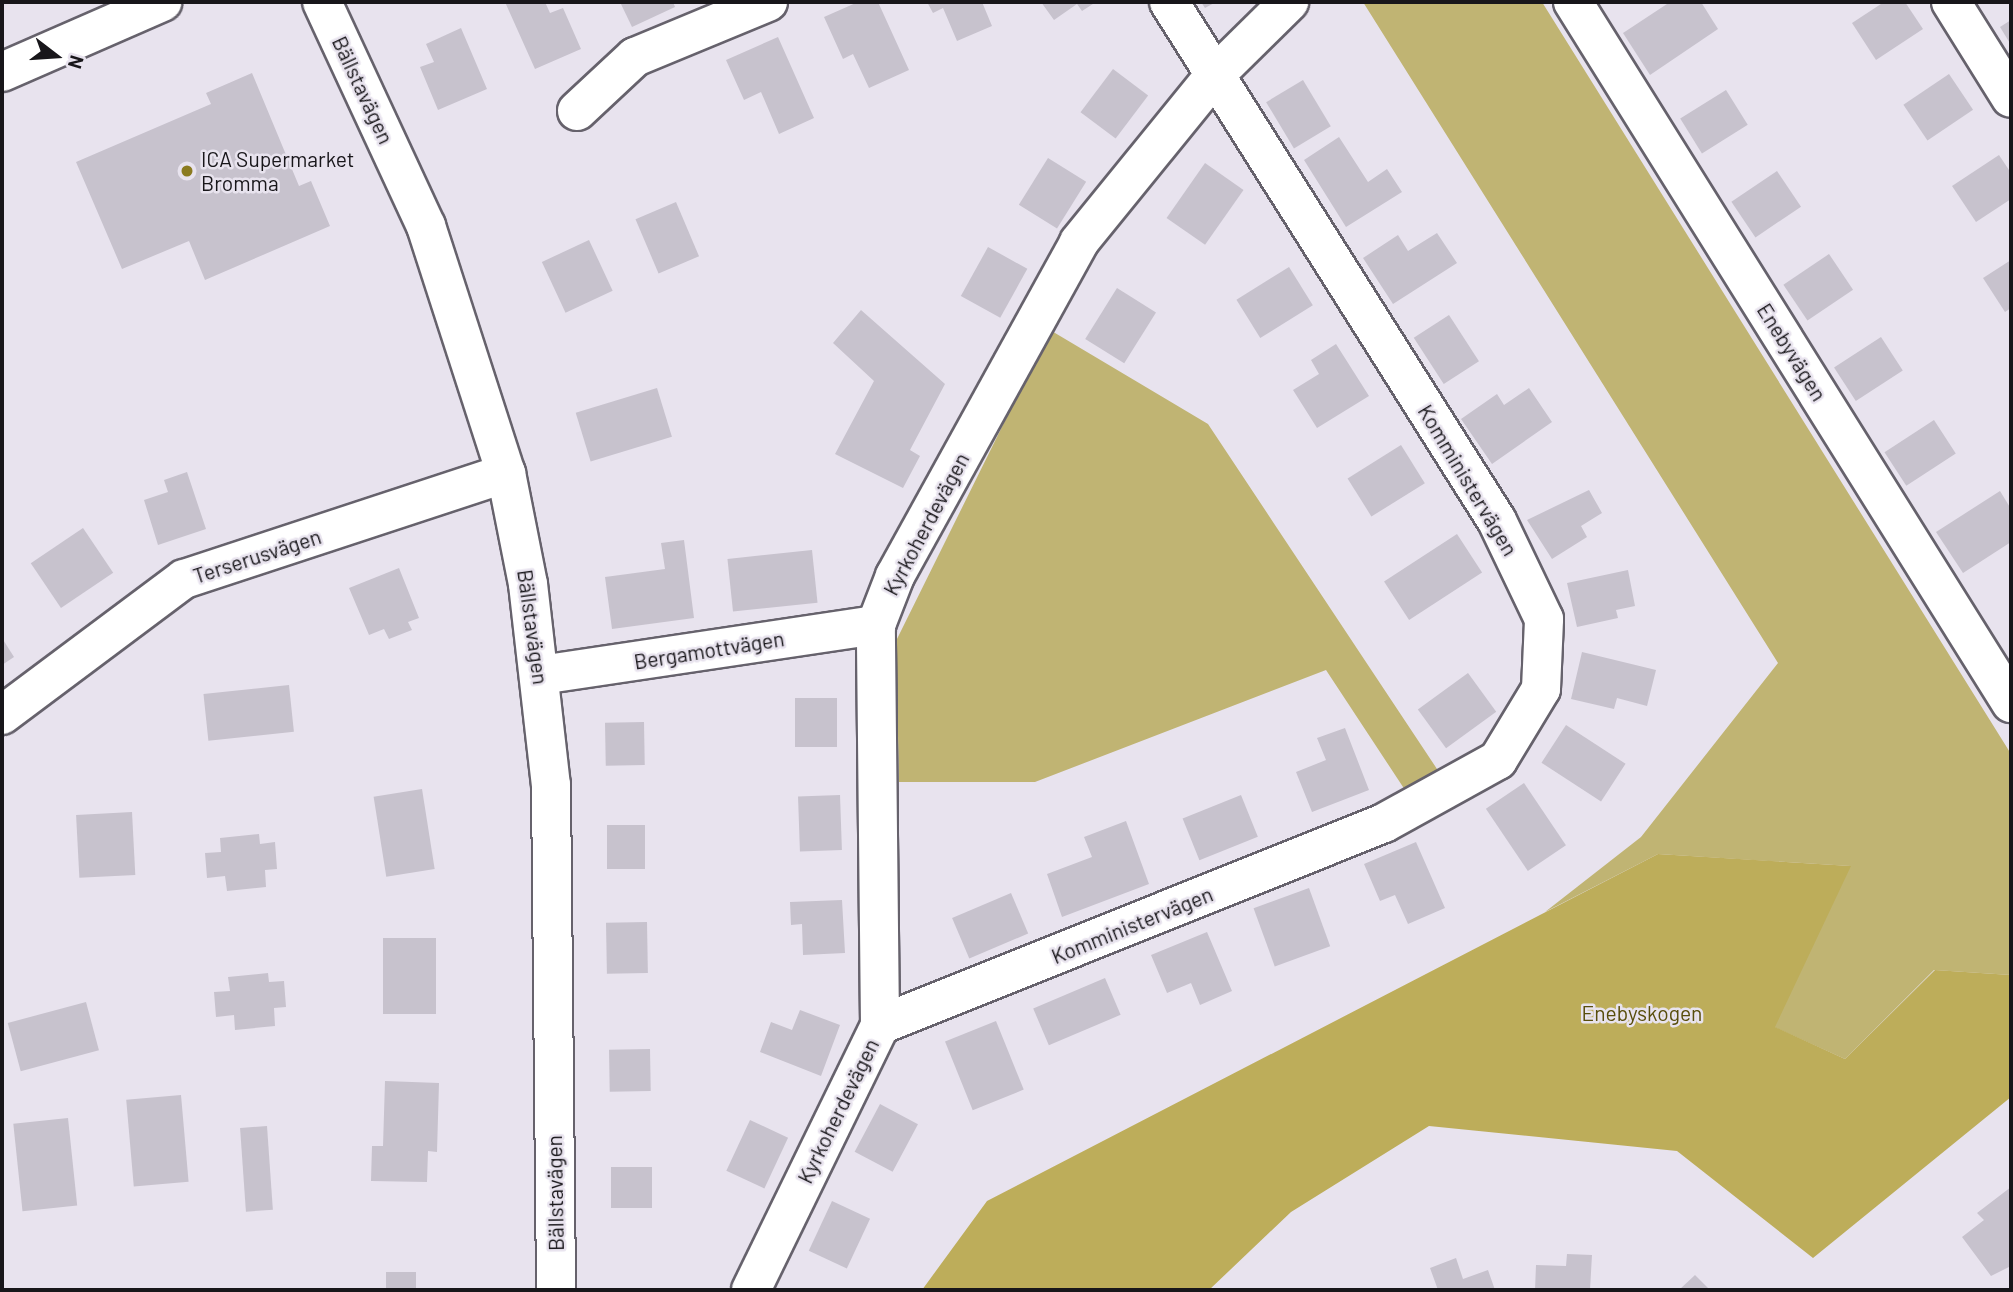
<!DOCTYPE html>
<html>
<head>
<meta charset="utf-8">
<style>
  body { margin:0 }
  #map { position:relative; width:2013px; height:1292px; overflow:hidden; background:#e8e3ee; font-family:Barlow,sans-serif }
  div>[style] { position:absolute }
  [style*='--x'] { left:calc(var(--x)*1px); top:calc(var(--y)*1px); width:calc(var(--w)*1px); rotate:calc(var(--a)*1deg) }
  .green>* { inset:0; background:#c0b473 }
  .forest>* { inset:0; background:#bdad5a }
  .building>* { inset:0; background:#c7c2cd; transform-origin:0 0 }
  .roads { filter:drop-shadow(2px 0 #66626c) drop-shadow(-2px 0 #66626c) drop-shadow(0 2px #66626c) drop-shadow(0 -2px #66626c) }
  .minor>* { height:38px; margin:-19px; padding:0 19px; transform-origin:19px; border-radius:19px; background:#fff }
  .dots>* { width:19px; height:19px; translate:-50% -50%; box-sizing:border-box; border:4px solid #e8e3ee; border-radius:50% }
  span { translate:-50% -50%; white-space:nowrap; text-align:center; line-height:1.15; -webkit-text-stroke:5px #e8e3ee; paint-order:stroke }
  .street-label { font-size:21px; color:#18161a }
  .poi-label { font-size:21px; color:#18161a }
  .left { translate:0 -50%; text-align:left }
  .park-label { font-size:21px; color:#584d0b }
  .frame { position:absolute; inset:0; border:4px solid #18161a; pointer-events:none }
  .north { position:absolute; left:21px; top:21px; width:70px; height:70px; -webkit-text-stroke:5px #e8e3ee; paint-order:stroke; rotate:107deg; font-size:19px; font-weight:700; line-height:28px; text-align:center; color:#18161a }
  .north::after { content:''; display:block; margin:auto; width:24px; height:32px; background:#18161a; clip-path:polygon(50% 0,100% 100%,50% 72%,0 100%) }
</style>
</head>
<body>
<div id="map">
  <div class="green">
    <i style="clip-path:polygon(1363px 2px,1542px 2px,2011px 754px,2011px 975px,1934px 970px,1845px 1059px,1774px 1027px,1850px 866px,1658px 854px,1545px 912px,1641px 837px,1778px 663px)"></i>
    <i style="clip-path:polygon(1050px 330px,1208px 424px,1439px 772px,1405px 790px,1326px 670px,1035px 782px,899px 782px,896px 641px)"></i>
  </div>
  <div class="forest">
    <i style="clip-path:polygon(1658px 854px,1851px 866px,1775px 1027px,1845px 1059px,1935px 970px,2011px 975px,2011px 1097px,1813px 1258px,1677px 1151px,1429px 1126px,1291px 1212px,1209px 1290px,922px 1290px,987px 1201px)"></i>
  </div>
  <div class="building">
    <i style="clip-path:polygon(505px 2px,545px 2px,550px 13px,563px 8px,581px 49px,535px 69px)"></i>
    <i style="clip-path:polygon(620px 2px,673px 2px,675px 7px,632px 27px)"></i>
    <i style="clip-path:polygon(858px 2px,878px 2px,909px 70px,869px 88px,853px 54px,843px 59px,824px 17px)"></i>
    <i style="clip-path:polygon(927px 2px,982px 2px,992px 26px,957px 41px,943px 8px,933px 13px)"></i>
    <i style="clip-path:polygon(1041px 2px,1096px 2px,1082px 11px,1077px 4px,1054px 20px)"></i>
    <i style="clip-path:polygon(1201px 2px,1216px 2px,1205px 8px)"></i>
    <i style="clip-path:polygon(1670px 2px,1701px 2px,1718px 29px,1650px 75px,1623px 33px)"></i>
    <i style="clip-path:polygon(1884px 2px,1905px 2px,1923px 29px,1876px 60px,1852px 23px)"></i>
    <i style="clip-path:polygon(2011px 20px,2011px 45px,2000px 27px)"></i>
    <i style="clip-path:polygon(461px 28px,487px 89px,438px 110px,420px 67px,434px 62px,426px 44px)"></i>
    <i style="clip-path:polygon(778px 37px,814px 118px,779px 134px,761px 92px,744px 100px,726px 60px)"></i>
    <i style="left:1113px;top:69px;width:44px;height:54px;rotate:37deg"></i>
    <i style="clip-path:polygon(252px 73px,299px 186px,311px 181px,330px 226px,205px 280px,189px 241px,122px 269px,76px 162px,211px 104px,206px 93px)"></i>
    <i style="left:1949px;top:74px;width:43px;height:55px;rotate:56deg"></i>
    <i style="left:1303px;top:80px;width:54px;height:43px;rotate:59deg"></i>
    <i style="left:1726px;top:90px;width:41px;height:54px;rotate:58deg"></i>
    <i style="clip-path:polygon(1339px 137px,1368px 182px,1387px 169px,1402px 192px,1346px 227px,1304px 160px)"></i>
    <i style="clip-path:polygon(1999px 155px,2011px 173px,2011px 199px,1976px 222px,1952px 186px)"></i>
    <i style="left:1048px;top:158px;width:45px;height:55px;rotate:32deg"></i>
    <i style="left:1205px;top:163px;width:47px;height:67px;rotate:35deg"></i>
    <i style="left:1777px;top:171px;width:43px;height:55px;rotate:56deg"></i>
    <i style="left:676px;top:202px;width:59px;height:44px;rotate:67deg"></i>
    <i style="clip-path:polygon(1437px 233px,1457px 263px,1393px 304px,1363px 258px,1398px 235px,1408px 251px)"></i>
    <i style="left:589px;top:240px;width:56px;height:52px;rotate:65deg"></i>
    <i style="left:988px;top:247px;width:45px;height:56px;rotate:29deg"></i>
    <i style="left:1829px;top:254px;width:43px;height:55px;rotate:56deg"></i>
    <i style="clip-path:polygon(2011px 260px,2011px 308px,2005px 312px,1983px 278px)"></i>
    <i style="left:1289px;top:267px;width:45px;height:62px;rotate:58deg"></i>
    <i style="left:1117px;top:288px;width:46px;height:60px;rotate:32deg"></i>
    <i style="clip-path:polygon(861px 310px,945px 384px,910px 450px,920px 456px,903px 488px,835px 454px,874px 381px,833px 343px)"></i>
    <i style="left:1449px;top:315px;width:55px;height:42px;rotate:57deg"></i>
    <i style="left:1881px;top:337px;width:40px;height:56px;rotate:57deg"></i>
    <i style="clip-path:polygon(1336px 344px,1369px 396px,1317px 428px,1293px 390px,1319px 374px,1311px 360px)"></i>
    <i style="left:657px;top:388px;width:51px;height:85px;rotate:73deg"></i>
    <i style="clip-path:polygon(1529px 388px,1552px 422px,1492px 464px,1461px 419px,1497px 394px,1504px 405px)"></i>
    <i style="left:1934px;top:420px;width:40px;height:59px;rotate:57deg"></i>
    <i style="left:1401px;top:445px;width:45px;height:63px;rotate:58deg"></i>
    <i style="clip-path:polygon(187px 472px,206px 529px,158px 545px,144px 500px,168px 492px,164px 480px)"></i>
    <i style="clip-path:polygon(1589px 490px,1602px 513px,1581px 526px,1587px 537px,1552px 559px,1527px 520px)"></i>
    <i style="clip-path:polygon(2000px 491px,2011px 509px,2011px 542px,1963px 573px,1936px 532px)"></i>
    <i style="left:83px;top:528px;width:54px;height:63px;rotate:56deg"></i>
    <i style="left:1457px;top:534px;width:46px;height:87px;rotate:57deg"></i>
    <i style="clip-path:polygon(684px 540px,694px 618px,612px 629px,605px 577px,665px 569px,661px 543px)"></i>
    <i style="left:812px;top:550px;width:53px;height:85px;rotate:84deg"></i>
    <i style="clip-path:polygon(399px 568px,419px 618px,408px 622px,412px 630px,389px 639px,384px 629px,369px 635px,349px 588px)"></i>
    <i style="clip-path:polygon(1628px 570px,1635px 606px,1616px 610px,1618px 618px,1577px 627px,1567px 583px)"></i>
    <i style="clip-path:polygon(2px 638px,14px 657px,2px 665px)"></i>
    <i style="clip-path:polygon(1582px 652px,1656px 670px,1647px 706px,1617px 698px,1614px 709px,1571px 699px)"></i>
    <i style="left:1468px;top:673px;width:48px;height:62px;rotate:54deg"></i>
    <i style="left:289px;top:685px;width:47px;height:86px;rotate:84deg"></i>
    <i style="left:795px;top:698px;width:42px;height:49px"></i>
    <i style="left:644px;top:722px;width:43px;height:39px;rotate:89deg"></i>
    <i style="left:1566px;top:725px;width:71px;height:45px;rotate:33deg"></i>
    <i style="clip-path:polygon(1345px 728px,1369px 790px,1312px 812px,1296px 772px,1326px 760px,1317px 738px)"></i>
    <i style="left:1524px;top:783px;width:75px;height:46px;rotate:56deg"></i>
    <i style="left:422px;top:789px;width:81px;height:49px;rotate:81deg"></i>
    <i style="left:840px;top:795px;width:55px;height:42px;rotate:88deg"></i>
    <i style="left:1241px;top:795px;width:45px;height:63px;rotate:68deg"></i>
    <i style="left:132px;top:812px;width:63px;height:56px;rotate:87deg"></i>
    <i style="clip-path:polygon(1126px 821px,1149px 884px,1062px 917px,1047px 874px,1092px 857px,1084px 837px)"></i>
    <i style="left:607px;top:825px;width:38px;height:44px"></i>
    <i style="clip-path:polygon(259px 834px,260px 844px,275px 842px,277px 869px,265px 870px,266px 887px,227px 891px,225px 876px,207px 878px,205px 853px,221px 852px,220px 838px)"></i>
    <i style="clip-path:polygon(1416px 842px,1445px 908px,1408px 924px,1395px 895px,1380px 901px,1364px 864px)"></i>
    <i style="left:1309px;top:888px;width:62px;height:59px;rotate:70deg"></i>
    <i style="left:1011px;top:893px;width:44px;height:64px;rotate:67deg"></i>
    <i style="clip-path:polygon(842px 900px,845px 953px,803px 955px,802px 924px,791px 925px,790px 902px)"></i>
    <i style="left:647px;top:922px;width:51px;height:41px;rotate:89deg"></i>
    <i style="clip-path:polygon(1207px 932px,1232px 991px,1200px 1005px,1191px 983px,1167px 993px,1151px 955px)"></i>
    <i style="left:383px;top:938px;width:53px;height:76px"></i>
    <i style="clip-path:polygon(268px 973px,269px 982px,284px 981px,286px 1007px,274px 1008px,275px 1026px,235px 1030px,234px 1015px,216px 1017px,214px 992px,230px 991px,228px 977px)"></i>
    <i style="left:1105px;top:978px;width:40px;height:78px;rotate:67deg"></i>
    <i style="left:86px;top:1002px;width:50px;height:81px;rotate:75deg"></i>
    <i style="clip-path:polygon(800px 1010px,840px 1025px,821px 1076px,760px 1052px,771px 1022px,792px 1030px)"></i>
    <i style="left:996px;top:1021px;width:74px;height:55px;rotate:68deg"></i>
    <i style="left:650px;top:1049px;width:42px;height:41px;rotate:89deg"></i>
    <i style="clip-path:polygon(385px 1081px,439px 1083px,437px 1152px,428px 1151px,427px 1182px,371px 1181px,372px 1146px,383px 1146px)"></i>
    <i style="left:181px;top:1095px;width:87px;height:55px;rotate:85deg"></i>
    <i style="left:880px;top:1104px;width:43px;height:54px;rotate:28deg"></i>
    <i style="left:68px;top:1118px;width:88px;height:55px;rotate:84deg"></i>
    <i style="left:750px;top:1120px;width:42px;height:56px;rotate:25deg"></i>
    <i style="left:267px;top:1126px;width:84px;height:27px;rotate:86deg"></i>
    <i style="left:611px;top:1167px;width:41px;height:41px"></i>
    <i style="clip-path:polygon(2011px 1187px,2011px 1266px,1991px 1276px,1962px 1237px,1984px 1220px,1977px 1213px)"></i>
    <i style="left:832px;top:1201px;width:42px;height:55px;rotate:25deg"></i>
    <i style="clip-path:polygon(1567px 1254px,1592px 1255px,1590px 1290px,1535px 1290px,1536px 1265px,1566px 1266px)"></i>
    <i style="clip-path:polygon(1456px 1258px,1463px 1279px,1488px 1270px,1495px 1290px,1438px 1290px,1430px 1268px)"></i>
    <i style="left:386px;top:1272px;width:30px;height:18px"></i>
    <i style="clip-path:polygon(1695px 1275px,1710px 1290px,1679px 1290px)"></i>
  </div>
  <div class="roads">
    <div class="minor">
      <i style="--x:322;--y:2;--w:247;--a:65.1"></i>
      <i style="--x:426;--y:226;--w:260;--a:72.1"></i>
      <i style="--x:506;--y:473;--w:113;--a:78.8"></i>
      <i style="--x:528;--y:584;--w:202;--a:83.5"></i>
      <i style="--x:551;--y:785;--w:505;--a:89.43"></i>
      <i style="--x:1573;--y:2;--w:827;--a:58"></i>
      <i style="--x:1951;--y:2;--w:113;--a:58"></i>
      <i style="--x:2;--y:72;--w:175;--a:-23.6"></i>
      <i style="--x:577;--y:111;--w:79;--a:-43"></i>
      <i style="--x:635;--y:57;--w:144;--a:-22.5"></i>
      <i style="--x:541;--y:675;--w:339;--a:-8.5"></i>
      <i style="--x:2;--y:715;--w:227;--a:-36.8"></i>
      <i style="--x:184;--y:579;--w:339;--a:-18.2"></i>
      <i style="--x:880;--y:1025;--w:543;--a:-21.84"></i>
      <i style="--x:1384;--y:823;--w:130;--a:-28.9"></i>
      <i style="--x:1498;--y:760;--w:83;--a:-58.8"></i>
      <i style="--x:1541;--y:689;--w:70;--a:-87.5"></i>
      <i style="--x:1544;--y:619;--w:109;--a:-115.6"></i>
      <i style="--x:1497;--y:521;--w:614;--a:-122.29"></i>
      <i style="--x:751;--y:1290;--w:295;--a:-64"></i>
      <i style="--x:880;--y:1025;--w:400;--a:-90.6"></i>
      <i style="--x:876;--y:625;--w:53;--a:-68.8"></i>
      <i style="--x:895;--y:576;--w:381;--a:-61.1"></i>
      <i style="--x:1079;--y:242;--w:213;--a:-50.9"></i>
      <i style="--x:1213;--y:77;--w:107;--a:-44.6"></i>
    </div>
  </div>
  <div class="dots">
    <i style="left:187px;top:171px;background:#8b7b20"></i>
  </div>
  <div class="street-label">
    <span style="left:363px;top:90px;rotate:65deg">Bällstavägen</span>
    <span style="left:1792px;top:352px;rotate:58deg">Enebyvägen</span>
    <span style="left:1468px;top:480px;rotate:59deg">Komministervägen</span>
    <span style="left:926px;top:524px;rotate:-62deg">Kyrkoherdevägen</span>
    <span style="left:257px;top:556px;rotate:-18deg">Terserusvägen</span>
    <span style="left:533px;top:627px;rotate:82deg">Bällstavägen</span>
    <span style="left:709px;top:650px;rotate:-9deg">Bergamottvägen</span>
    <span style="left:1132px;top:925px;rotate:-22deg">Komministervägen</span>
    <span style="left:838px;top:1111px;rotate:-64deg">Kyrkoherdevägen</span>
    <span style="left:555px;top:1193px;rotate:-91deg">Bällstavägen</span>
  </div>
  <div class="poi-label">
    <span class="left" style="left:201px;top:171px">ICA Supermarket<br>Bromma</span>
  </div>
  <div class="park-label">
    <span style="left:1642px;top:1013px">Enebyskogen</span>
  </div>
  <div class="frame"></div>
  <div class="north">N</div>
</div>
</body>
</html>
